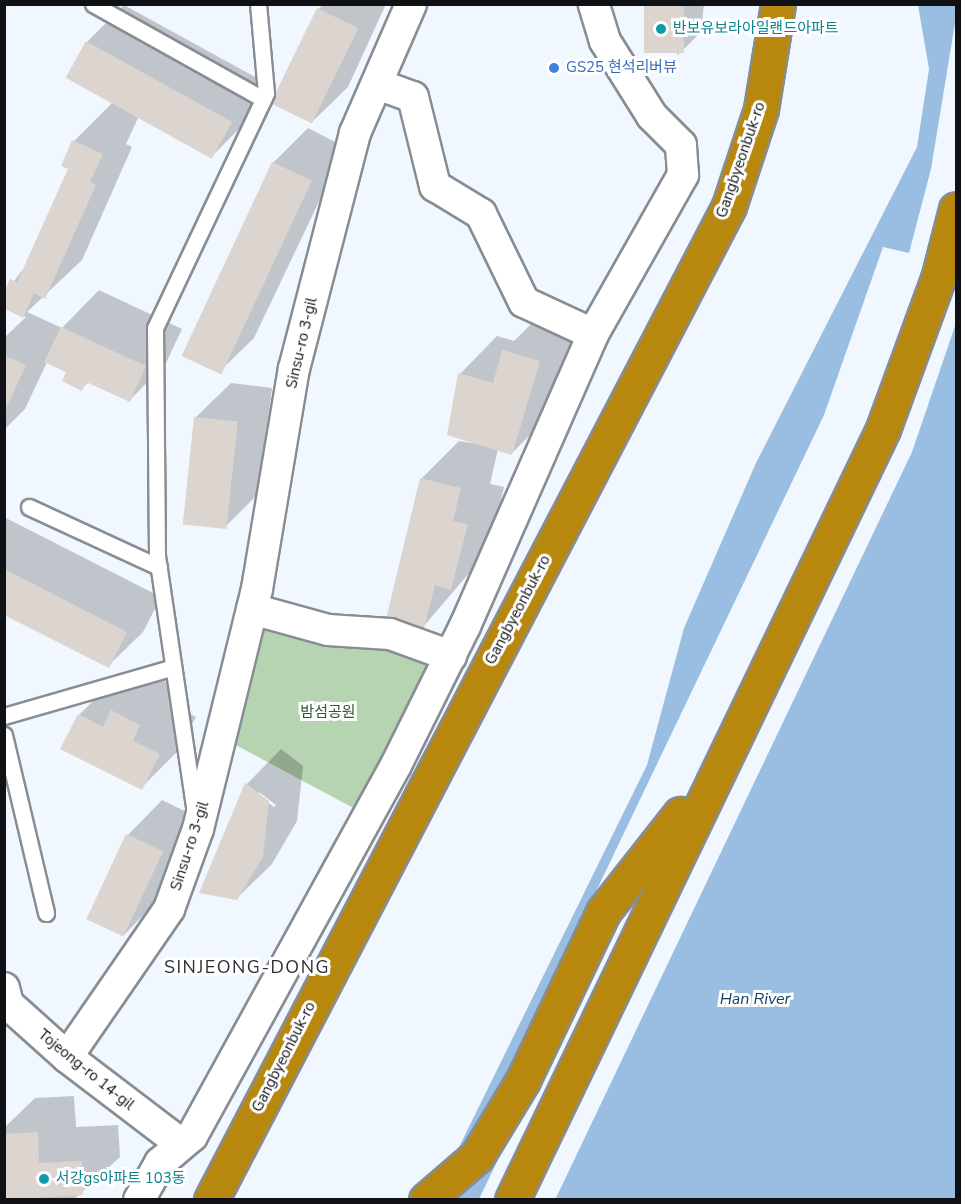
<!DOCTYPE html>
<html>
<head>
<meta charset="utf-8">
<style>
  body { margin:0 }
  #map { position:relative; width:961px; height:1204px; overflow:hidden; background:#f0f7fe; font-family:"Nunito Sans","Noto Sans KR",sans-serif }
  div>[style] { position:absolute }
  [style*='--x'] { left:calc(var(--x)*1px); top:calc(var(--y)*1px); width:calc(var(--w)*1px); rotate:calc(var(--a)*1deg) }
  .green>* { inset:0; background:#b6d3b2 }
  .water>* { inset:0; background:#9abee1 }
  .pier>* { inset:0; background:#f0f7fe }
  .shadow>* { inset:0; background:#0003 }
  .building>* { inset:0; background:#dcd4ce; transform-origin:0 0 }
  .roads { filter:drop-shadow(2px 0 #888d94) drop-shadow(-2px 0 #888d94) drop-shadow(0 2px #888d94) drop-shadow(0 -2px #888d94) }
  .lane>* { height:15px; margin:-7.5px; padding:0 7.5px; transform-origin:7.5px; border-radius:7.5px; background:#fff }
  .street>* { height:30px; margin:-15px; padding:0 15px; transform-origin:15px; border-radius:15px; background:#fff }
  .highway>* { height:33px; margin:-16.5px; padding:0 16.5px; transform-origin:16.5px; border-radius:16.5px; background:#b8880e }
  .dots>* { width:16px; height:16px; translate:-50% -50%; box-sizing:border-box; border:3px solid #fff; border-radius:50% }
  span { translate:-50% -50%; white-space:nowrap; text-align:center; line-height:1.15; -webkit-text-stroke:6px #fff; paint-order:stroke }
  .culture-label { font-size:15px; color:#0d838f }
  .left { translate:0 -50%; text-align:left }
  .shop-label { font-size:15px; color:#366cbe }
  .street-label { font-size:15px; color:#0f1114 }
  .park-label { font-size:15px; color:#2e5c2b }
  .water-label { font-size:16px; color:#123b5c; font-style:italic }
  .quarter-label { font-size:18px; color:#2a2e34; letter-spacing:1.5px }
  .frame { position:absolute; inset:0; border:6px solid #0f1114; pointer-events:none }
</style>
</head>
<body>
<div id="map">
  <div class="green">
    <i style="clip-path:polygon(260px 623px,438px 662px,359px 811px,232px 743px)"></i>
  </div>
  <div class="water">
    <i style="clip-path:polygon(918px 5px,956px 5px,956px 1199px,433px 1200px,647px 765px,684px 628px,756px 463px,917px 147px,929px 69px)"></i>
  </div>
  <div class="pier">
    <i style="clip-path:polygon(956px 17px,956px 323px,912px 452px,555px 1200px,479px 1199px,616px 915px,590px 904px,824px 415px,883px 247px,909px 253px,931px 169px)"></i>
  </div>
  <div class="shadow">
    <i style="clip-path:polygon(323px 4px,386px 4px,348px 87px,313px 121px,319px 9px)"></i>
    <i style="clip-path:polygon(646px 4px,704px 4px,701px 32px,678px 55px)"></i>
    <i style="clip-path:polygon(124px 5px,268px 84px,249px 119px,212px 156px,139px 116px,126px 144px,132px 147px,82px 260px,27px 312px,62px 328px,99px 290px,182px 329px,166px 363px,129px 401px,89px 382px,81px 389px,68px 372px,47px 362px,25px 409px,4px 430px,4px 338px,26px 317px,4px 308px,4px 294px,27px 264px,70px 168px,74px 141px,113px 102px,87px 42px)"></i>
    <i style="clip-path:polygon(308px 128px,345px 147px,254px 338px,219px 372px,273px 163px)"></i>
    <i style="clip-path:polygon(541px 314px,576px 324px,550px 415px,512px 453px,498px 449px,490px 484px,504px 487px,488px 551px,423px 627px,422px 478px,459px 441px,490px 446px,460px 374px,497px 336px,514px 341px)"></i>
    <i style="clip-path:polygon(231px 383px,272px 388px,258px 494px,224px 528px,196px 417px)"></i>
    <i style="clip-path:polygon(4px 517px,161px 597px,143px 632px,108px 666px,4px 613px)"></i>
    <i style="clip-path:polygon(150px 674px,176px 687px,169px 703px,196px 717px,178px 751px,141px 788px,79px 715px,116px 678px,136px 688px)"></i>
    <i style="clip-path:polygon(evenodd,281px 749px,303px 766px,297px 821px,272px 864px,237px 898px,201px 892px,247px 784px,281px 749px,259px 792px,276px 805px,274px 807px,259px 796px,259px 792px)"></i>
    <i style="clip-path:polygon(162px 800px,197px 817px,158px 900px,124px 935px,128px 835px)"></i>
    <i style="clip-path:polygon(74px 1096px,76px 1127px,118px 1125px,120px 1157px,73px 1200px,4px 1200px,4px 1128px,35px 1098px)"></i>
  </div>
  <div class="building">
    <i style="left:644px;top:4px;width:40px;height:49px"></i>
    <i style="left:317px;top:8px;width:46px;height:106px;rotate:26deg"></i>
    <i style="left:86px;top:41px;width:167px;height:42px;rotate:29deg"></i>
    <i style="clip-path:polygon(72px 140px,103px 154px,90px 182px,96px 185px,45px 299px,34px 293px,23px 318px,5px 309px,5px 290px,10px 279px,17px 282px,68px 169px,61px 166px)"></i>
    <i style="left:272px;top:162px;width:44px;height:214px;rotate:25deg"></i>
    <i style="clip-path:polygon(61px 327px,146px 366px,130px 402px,86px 382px,82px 391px,62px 381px,66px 372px,44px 362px)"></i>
    <i style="clip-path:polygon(502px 350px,540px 361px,512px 455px,447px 435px,458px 373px,493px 383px)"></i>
    <i style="clip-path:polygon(4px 355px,26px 365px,4px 413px)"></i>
    <i style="left:194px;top:417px;width:44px;height:108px;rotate:6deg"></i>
    <i style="clip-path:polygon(420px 478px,461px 488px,453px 521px,468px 524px,451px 590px,435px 585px,424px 628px,386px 619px)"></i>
    <i style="clip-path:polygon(4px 569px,127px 632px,109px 668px,4px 615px)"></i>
    <i style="clip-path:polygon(111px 710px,140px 725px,133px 741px,160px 754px,142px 790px,60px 749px,78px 714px,103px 727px)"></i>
    <i style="clip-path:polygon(245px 783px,269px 801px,263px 857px,237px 900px,199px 893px)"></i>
    <i style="left:126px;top:834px;width:41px;height:94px;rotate:25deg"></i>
    <i style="clip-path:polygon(38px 1132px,39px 1163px,82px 1161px,83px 1195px,4px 1200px,4px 1134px)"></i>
  </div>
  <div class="roads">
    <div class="lane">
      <i style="--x:93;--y:4;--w:195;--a:29.2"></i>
      <i style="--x:29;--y:507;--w:143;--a:24.8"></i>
      <i style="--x:4;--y:716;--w:173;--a:-16.1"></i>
      <i style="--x:4;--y:735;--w:183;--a:76.7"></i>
      <i style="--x:195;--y:813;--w:261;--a:-98.4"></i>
      <i style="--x:157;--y:555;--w:227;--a:-90.5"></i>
      <i style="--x:155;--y:328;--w:260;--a:-64.7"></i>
      <i style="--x:266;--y:93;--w:89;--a:-95.1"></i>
    </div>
    <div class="street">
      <i style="--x:377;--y:84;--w:38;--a:20"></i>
      <i style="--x:413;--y:97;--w:92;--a:76.1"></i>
      <i style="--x:435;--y:186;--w:54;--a:31.3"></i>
      <i style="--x:481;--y:214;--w:98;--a:64"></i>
      <i style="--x:524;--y:302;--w:76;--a:24.9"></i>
      <i style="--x:252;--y:609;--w:79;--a:15.4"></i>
      <i style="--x:328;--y:630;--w:62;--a:3.7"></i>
      <i style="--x:390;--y:634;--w:65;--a:19.8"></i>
      <i style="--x:4;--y:988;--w:16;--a:76"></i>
      <i style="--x:8;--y:1004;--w:79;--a:41.9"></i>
      <i style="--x:67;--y:1057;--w:142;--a:37.3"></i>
      <i style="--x:67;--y:1057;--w:180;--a:-55.4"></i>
      <i style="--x:169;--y:909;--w:85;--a:-70.1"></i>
      <i style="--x:198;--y:829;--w:247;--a:-76.2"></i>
      <i style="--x:257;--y:589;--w:223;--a:-80.5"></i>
      <i style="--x:294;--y:369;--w:244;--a:-75.5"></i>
      <i style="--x:355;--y:133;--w:141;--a:-66.5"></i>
      <i style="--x:139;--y:1200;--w:43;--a:-60.4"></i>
      <i style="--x:160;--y:1163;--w:42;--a:-40.2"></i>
      <i style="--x:192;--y:1136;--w:423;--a:-61.2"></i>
      <i style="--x:396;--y:765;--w:155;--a:-63.6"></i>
      <i style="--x:465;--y:626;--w:319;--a:-66.3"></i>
      <i style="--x:593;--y:334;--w:183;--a:-60.5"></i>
      <i style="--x:683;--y:175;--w:30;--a:-94"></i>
      <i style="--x:681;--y:145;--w:41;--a:-135"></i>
      <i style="--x:652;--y:116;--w:89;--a:-122.1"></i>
      <i style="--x:605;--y:41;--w:39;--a:-107"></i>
    </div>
    <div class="highway">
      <i style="--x:211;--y:1200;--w:1121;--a:-62.47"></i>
      <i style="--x:729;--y:206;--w:102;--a:-71.7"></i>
      <i style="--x:761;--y:109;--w:106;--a:-80.8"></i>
      <i style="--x:426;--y:1200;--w:67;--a:-40.8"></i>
      <i style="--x:477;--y:1156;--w:89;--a:-58.8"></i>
      <i style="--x:523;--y:1080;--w:186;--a:-64.5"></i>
      <i style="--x:603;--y:912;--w:125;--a:-51.8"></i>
      <i style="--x:512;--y:1200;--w:856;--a:-64.3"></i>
      <i style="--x:883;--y:429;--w:160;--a:-69.9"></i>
      <i style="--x:938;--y:279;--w:72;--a:-75.6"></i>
    </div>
  </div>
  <div class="dots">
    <i style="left:661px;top:29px;background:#0f9aa8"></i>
    <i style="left:554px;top:68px;background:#3f7fe0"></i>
    <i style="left:44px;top:1179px;background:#0f9aa8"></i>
  </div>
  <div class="culture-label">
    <span class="left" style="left:673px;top:29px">반보유보라아일랜드아파트</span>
    <span class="left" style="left:56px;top:1179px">서강gs아파트 103동</span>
  </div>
  <div class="shop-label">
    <span class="left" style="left:566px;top:68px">GS25 현석리버뷰</span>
  </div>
  <div class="street-label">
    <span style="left:741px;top:160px;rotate:-71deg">Gangbyeonbuk-ro</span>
    <span style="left:302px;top:343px;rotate:-77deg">Sinsu-ro 3-gil</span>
    <span style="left:518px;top:610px;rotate:-62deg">Gangbyeonbuk-ro</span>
    <span style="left:190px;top:846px;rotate:-72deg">Sinsu-ro 3-gil</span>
    <span style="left:284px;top:1057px;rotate:-63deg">Gangbyeonbuk-ro</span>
    <span style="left:86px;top:1070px;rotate:39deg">Tojeong-ro 14-gil</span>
  </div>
  <div class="park-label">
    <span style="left:328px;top:713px">밤섬공원</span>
  </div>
  <div class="water-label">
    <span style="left:755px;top:999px">Han River</span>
  </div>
  <div class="quarter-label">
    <span style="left:247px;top:967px">SINJEONG-DONG</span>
  </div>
  <div class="frame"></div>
</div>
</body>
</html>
